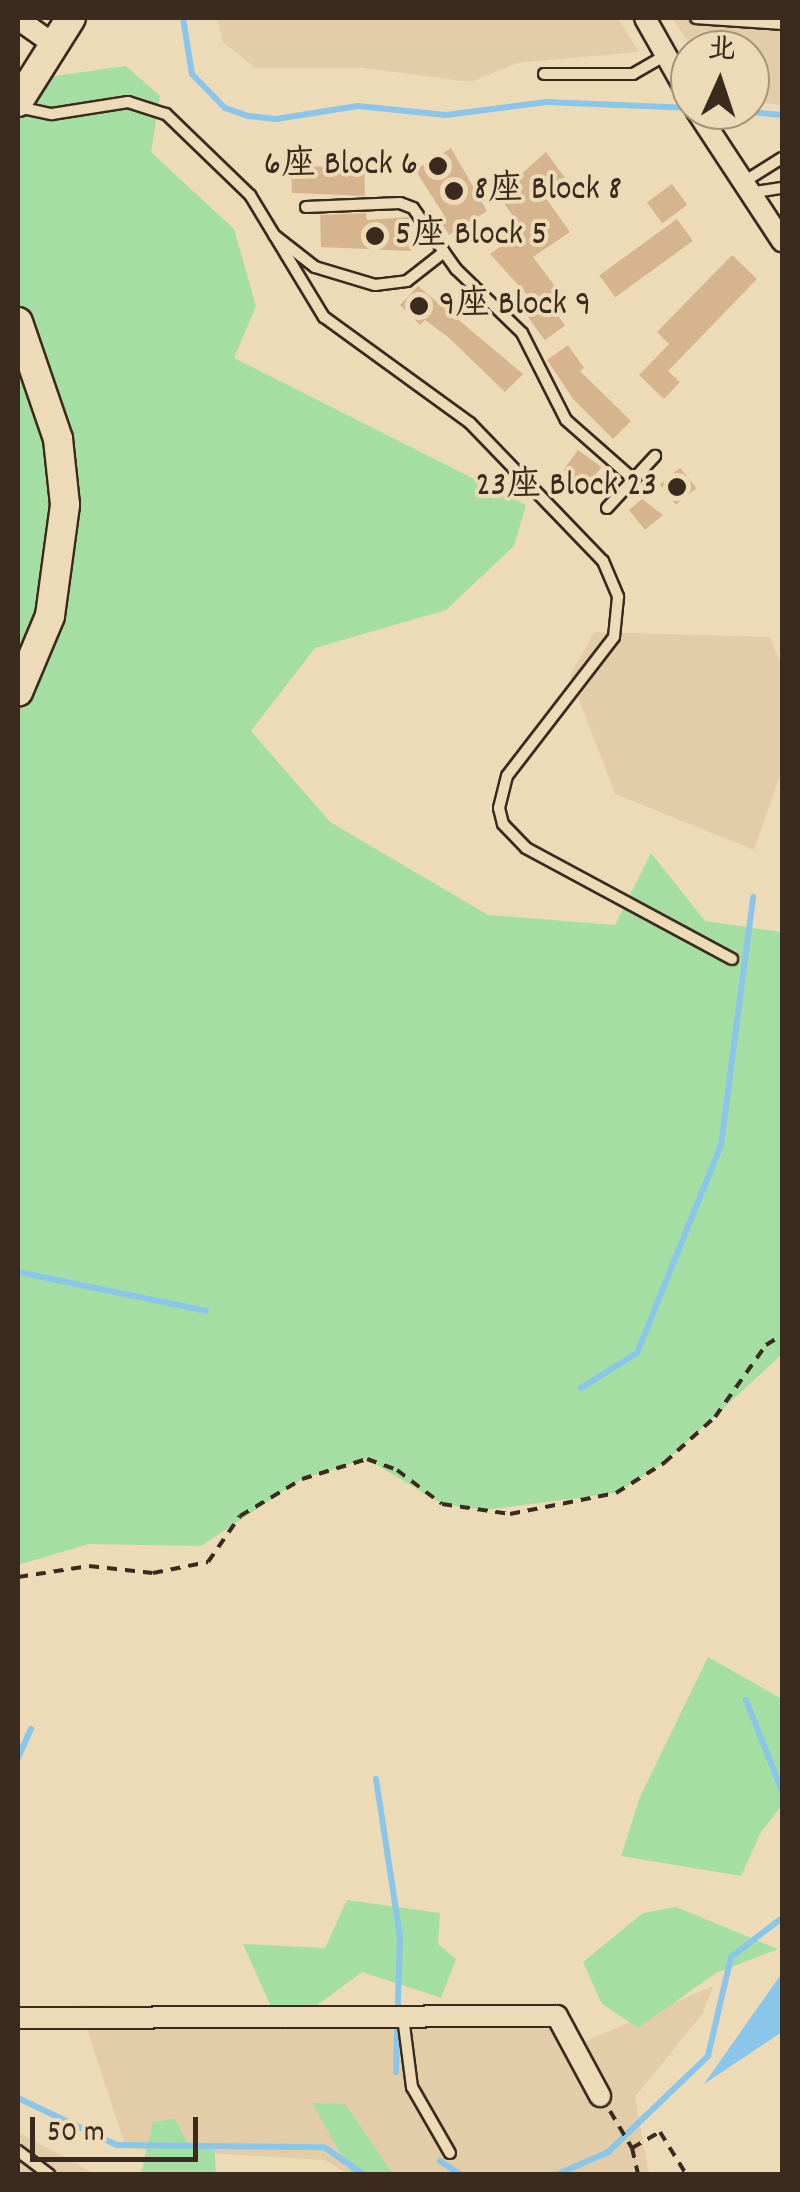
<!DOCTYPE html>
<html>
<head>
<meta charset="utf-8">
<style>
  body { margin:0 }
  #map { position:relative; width:800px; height:2192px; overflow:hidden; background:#eddbb8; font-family:Dekko,"LXGW WenKai TC",sans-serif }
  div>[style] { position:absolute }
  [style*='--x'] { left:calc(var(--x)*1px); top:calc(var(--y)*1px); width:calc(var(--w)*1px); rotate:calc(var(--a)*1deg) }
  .built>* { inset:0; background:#e3cda8 }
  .green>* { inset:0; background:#a4dea3 }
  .water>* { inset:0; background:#8ac6ea }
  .stream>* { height:6px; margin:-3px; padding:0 3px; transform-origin:3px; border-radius:3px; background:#8ac6ea }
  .building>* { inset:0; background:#d6b58e; transform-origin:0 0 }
  .path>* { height:4px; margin-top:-2px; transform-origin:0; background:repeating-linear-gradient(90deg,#3b2a1e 0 10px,transparent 0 18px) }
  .roads { filter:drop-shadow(2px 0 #3b2a1e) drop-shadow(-2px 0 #3b2a1e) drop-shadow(0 2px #3b2a1e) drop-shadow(0 -2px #3b2a1e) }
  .service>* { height:10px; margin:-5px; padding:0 5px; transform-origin:5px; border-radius:5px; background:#eddbb8 }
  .minor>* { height:20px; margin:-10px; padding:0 10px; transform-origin:10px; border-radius:10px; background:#eddbb8 }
  .secondary>* { height:28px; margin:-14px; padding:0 14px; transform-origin:14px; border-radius:14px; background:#eddbb8 }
  .dots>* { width:28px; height:28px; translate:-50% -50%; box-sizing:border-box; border:5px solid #eddbb8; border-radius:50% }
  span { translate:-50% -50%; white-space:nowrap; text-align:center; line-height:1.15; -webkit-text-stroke:8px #eddbb8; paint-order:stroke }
  .poi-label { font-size:35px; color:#3b2a1e }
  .right { translate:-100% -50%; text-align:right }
  .left { translate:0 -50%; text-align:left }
  .frame { position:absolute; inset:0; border:20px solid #3b2a1e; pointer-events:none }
  .north { position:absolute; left:670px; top:30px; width:100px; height:100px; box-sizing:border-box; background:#eddbb8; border:2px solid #a6947a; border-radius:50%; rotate:3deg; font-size:28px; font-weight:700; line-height:40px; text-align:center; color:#3b2a1e }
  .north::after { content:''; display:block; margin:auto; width:35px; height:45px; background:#3b2a1e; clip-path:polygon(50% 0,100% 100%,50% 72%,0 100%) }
  .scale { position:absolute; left:30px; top:2117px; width:168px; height:45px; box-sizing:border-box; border:5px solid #3b2a1e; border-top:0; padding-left:12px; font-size:30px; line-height:35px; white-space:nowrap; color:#3b2a1e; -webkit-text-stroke:8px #eddbb8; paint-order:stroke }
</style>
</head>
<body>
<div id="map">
  <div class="built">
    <i style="clip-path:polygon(217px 18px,618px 18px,639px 52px,517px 63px,471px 82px,363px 68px,255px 68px,223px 42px)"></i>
    <i style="clip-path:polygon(672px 18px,782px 18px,782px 105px,750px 101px,750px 50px,694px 50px)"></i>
    <i style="clip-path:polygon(594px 632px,770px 637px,782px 667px,782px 770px,754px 850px,615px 794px,570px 676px)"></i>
    <i style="clip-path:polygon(713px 1986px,703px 2013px,635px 2097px,649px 2174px,348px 2174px,324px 2160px,126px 2148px,79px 2005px,565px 2011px,586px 2041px)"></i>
    <i style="clip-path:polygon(18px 2132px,96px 2174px,18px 2174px)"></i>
  </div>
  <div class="green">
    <i style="clip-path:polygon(126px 66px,160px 96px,151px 152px,234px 229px,256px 306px,234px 358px,526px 505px,514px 546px,446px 610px,315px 648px,251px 731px,330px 822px,488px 915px,615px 925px,651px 853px,705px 921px,782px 932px,782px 1354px,664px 1463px,616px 1493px,484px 1510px,442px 1504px,367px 1459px,302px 1479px,201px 1546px,89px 1544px,18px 1565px,18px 81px)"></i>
    <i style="clip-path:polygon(708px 1657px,782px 1699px,782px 1805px,761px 1832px,741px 1876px,621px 1856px,640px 1797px)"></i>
    <i style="clip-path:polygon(347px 1900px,440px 1913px,438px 1944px,456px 1959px,441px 1998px,362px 1972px,282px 2031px,243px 1944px,325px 1948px)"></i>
    <i style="clip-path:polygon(676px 1907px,778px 1949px,716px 1973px,638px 2028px,602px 2004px,583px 1962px,643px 1913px)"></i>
    <i style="clip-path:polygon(312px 2103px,345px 2104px,393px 2174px,352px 2174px)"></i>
    <i style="clip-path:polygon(175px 2119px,188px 2144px,214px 2144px,216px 2174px,141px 2174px,153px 2122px)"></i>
  </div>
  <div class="water">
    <i style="clip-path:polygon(782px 1973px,782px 2032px,704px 2084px)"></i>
  </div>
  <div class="stream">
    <i style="--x:183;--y:18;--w:57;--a:80.9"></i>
    <i style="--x:192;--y:74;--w:47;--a:45.9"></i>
    <i style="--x:225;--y:108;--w:24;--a:19"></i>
    <i style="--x:248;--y:116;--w:28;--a:6"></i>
    <i style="--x:276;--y:119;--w:83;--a:-9"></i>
    <i style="--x:358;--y:106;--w:88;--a:5.8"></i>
    <i style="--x:446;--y:115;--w:101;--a:-7.4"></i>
    <i style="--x:546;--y:102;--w:144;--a:2.4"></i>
    <i style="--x:728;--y:110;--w:54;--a:5.3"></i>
    <i style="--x:18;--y:1272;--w:192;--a:11.7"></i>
    <i style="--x:581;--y:1388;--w:66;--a:-32"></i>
    <i style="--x:637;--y:1353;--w:224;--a:-68"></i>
    <i style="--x:721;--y:1145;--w:250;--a:-82.6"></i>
    <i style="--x:746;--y:1700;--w:98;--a:68.4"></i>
    <i style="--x:18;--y:1758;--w:32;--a:-66"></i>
    <i style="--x:376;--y:1779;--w:158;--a:81.3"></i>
    <i style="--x:400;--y:1935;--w:137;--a:91.7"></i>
    <i style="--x:18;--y:2098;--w:110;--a:25.4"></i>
    <i style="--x:117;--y:2145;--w:207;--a:0.6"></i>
    <i style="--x:324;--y:2147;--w:47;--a:34.7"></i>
    <i style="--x:440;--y:2161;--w:23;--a:34"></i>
    <i style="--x:558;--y:2174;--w:55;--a:-23.7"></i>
    <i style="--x:608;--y:2152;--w:139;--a:-43.8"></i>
    <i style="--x:708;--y:2056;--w:102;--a:-76.9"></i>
    <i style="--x:731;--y:1957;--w:64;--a:-37.4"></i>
  </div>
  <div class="building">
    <i style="clip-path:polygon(451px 148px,487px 211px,449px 235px,437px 216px,444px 215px,415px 170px)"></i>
    <i style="clip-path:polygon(546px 152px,565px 178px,543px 194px,570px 232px,533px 257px,560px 293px,539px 308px,490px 254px,523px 230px,498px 195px)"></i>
    <i style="clip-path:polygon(364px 164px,365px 196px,292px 193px,291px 168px)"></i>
    <i style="left:672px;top:184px;width:26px;height:31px;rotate:54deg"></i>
    <i style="clip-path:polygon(366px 213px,367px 220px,409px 217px,411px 251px,321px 247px,320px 215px)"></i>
    <i style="left:677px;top:219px;width:27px;height:96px;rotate:54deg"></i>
    <i style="clip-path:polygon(732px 255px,757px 279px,668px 371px,680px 382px,664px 399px,639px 375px,669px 344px,657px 332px)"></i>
    <i style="clip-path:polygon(418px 286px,523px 374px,505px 392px,448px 337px,425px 320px,420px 325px,400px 305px)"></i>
    <i style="left:548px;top:302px;width:29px;height:25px;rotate:54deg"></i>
    <i style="clip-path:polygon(568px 345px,584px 368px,580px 371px,631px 421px,613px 439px,573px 399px,547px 360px)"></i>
    <i style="left:578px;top:450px;width:29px;height:25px;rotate:36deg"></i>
    <i style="left:680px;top:468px;width:26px;height:26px;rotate:51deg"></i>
    <i style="clip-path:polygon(642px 499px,663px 515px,645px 530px,629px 510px)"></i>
  </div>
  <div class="path">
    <i style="--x:18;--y:1577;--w:72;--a:-8.8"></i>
    <i style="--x:89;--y:1566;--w:64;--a:6.2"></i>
    <i style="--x:153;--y:1573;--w:56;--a:-11.3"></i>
    <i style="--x:208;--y:1562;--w:56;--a:-55.2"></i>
    <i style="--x:240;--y:1516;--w:72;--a:-30.8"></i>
    <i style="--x:302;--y:1479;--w:68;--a:-17.1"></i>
    <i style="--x:367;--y:1459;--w:32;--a:20"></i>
    <i style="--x:397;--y:1470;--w:56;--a:37.1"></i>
    <i style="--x:442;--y:1504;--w:69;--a:8.4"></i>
    <i style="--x:510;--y:1514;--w:108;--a:-11.2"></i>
    <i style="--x:616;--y:1493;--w:57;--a:-32"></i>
    <i style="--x:664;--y:1463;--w:69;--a:-42"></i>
    <i style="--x:715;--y:1417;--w:88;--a:-54.7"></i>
    <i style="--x:766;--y:1345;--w:19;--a:-32"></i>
    <i style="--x:610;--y:2111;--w:43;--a:59.3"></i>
    <i style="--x:632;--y:2148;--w:32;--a:-30"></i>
    <i style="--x:660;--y:2132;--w:49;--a:58.2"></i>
    <i style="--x:632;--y:2148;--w:27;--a:77"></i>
  </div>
  <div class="roads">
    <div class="service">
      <i style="--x:696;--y:18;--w:86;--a:4"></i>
      <i style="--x:544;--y:74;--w:89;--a:0"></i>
      <i style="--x:633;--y:74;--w:39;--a:-30"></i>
      <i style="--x:18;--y:107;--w:35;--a:12"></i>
      <i style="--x:52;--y:114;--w:77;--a:-9"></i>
      <i style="--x:128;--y:102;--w:40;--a:18"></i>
      <i style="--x:166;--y:114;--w:117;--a:44"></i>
      <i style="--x:250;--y:195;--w:143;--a:58.8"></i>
      <i style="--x:324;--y:317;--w:180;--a:36"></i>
      <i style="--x:470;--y:423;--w:192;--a:46.1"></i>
      <i style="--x:603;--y:561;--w:39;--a:67"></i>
      <i style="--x:618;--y:597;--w:40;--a:95.7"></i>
      <i style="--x:614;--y:637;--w:175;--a:127.6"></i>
      <i style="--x:507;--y:776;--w:33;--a:104"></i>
      <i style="--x:499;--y:808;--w:16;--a:76"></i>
      <i style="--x:503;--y:824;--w:33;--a:46"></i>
      <i style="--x:526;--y:848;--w:234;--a:28.3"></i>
      <i style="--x:742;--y:183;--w:47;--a:-32"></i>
      <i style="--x:749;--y:193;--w:33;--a:-9"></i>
      <i style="--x:306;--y:207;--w:94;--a:-2.4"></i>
      <i style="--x:400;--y:203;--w:14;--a:21"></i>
      <i style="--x:413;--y:208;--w:75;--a:54.8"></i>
      <i style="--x:456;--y:269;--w:92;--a:44.1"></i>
      <i style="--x:522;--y:333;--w:97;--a:63.2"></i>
      <i style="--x:566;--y:420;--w:89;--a:41.4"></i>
      <i style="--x:274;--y:235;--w:52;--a:38"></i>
      <i style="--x:315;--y:267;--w:63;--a:16.7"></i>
      <i style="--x:375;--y:285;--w:32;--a:-7"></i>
      <i style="--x:407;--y:281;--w:47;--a:-38.1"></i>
      <i style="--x:607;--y:508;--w:71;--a:-47.3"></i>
      <i style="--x:403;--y:2017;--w:71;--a:82.7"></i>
      <i style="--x:412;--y:2087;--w:76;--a:60.1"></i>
      <i style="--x:18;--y:2151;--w:39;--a:37"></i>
    </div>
    <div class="minor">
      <i style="--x:645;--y:18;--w:92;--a:60.6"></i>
      <i style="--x:18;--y:19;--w:43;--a:35.5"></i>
      <i style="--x:696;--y:110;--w:157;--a:56.7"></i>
      <i style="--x:18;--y:2018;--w:539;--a:-0.21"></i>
      <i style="--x:557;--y:2016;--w:91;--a:61.7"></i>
    </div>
    <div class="secondary">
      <i style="--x:18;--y:102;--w:99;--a:-57.8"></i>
      <i style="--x:18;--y:322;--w:124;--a:71.1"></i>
      <i style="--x:58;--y:439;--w:66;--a:83.9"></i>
      <i style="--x:65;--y:505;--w:112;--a:97.7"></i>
      <i style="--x:50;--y:616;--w:82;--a:112.8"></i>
    </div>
  </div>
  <div class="dots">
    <i style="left:438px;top:166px;background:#3b2a1e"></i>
    <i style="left:454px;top:191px;background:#3b2a1e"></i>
    <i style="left:375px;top:236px;background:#3b2a1e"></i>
    <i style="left:419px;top:306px;background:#3b2a1e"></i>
    <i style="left:677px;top:487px;background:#3b2a1e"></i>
  </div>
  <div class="poi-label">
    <span class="right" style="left:418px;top:166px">6座 Block 6</span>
    <span class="left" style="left:474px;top:191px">8座 Block 8</span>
    <span class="left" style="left:395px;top:236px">5座 Block 5</span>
    <span class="left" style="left:439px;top:306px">9座 Block 9</span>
    <span class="right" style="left:657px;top:487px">23座 Block 23</span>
  </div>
  <div class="frame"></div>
  <div class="north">北</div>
  <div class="scale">50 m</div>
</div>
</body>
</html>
